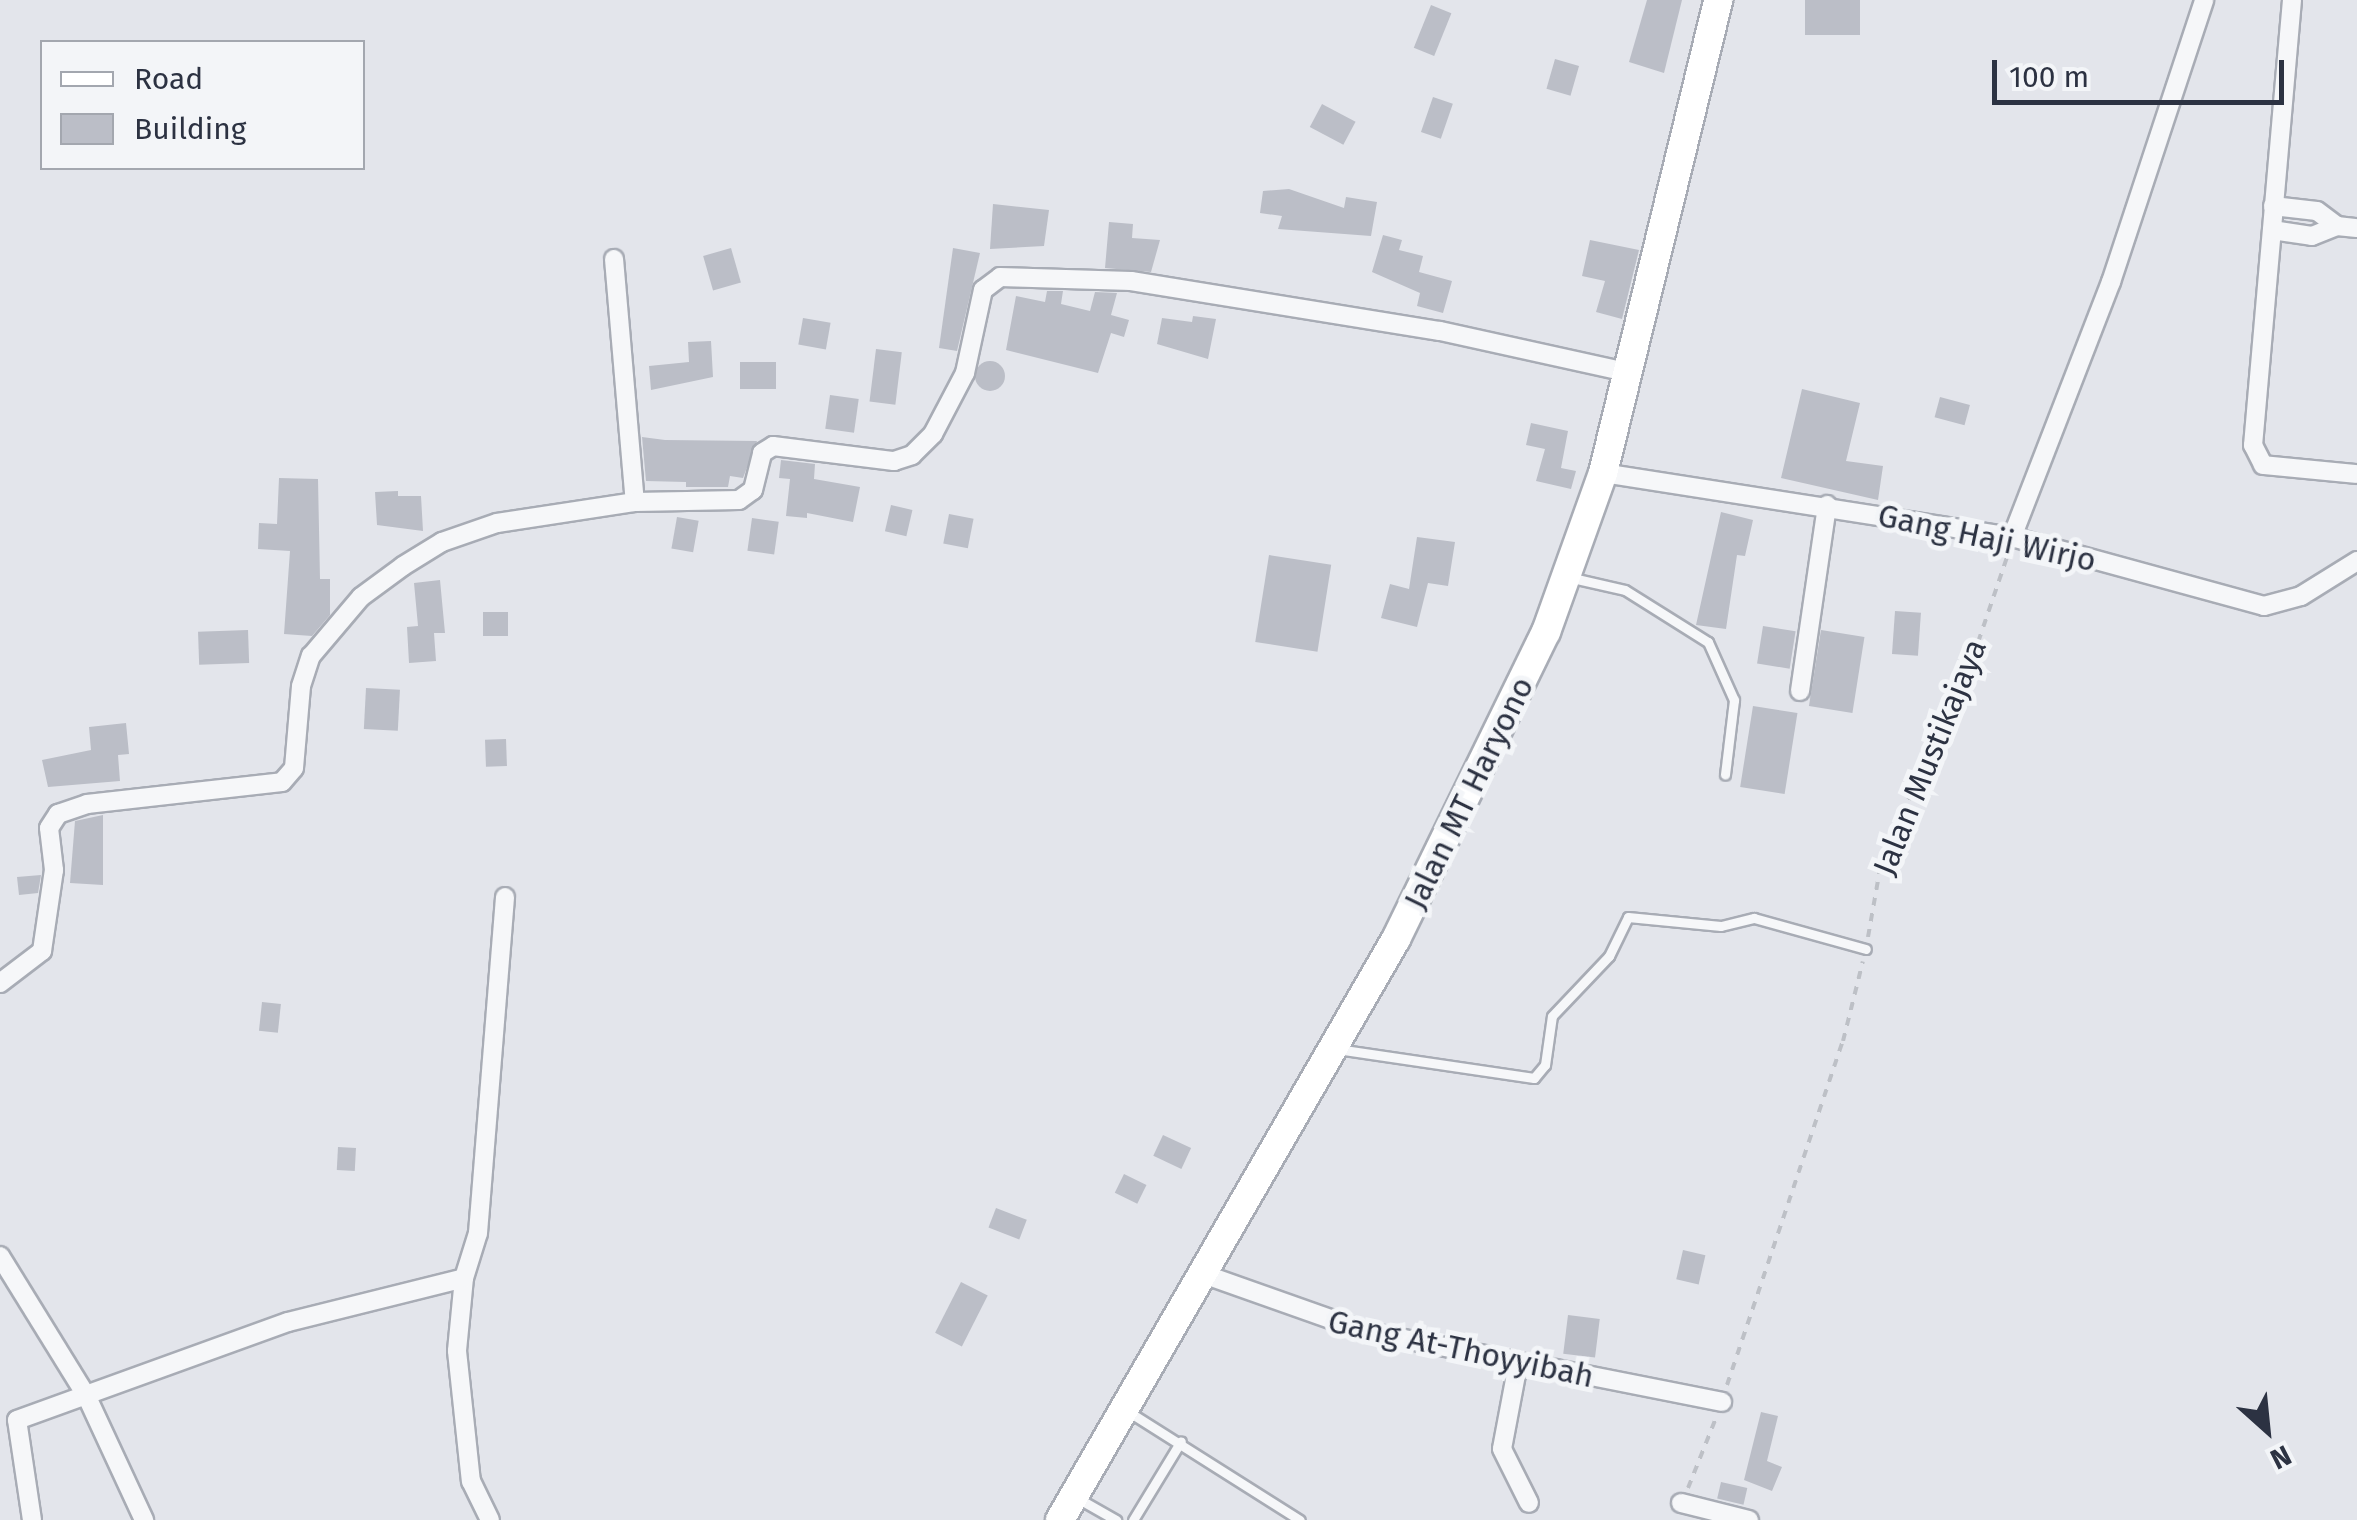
<!DOCTYPE html>
<html>
<head>
<meta charset="utf-8">
<style>
  body { margin:0 }
  #map { position:relative; width:2357px; height:1520px; overflow:hidden; background:#e3e5eb; font-family:"Fira Sans",sans-serif }
  div>[style] { position:absolute }
  [style*='--x'] { left:calc(var(--x)*1px); top:calc(var(--y)*1px); width:calc(var(--w)*1px); rotate:calc(var(--a)*1deg) }
  .building>* { inset:0; background:#bbbec7; transform-origin:0 0 }
  .round { border-radius:50% }
  .path>* { height:4px; margin-top:-2px; transform-origin:0; background:repeating-linear-gradient(90deg,#bdc0c6 0 8px,transparent 0 16px) }
  .roads { filter:drop-shadow(2px 0 #a8acb5) drop-shadow(-2px 0 #a8acb5) drop-shadow(0 2px #a8acb5) drop-shadow(0 -2px #a8acb5) }
  .service>* { height:9px; margin:-4.5px; padding:0 4.5px; transform-origin:4.5px; border-radius:4.5px; background:#f6f7f9 }
  .minor>* { height:18px; margin:-9px; padding:0 9px; transform-origin:9px; border-radius:9px; background:#f6f7f9 }
  .secondary>* { height:28px; margin:-14px; padding:0 14px; transform-origin:14px; border-radius:14px; background:#fff }
  span { translate:-50% -50%; white-space:nowrap; text-align:center; line-height:1.15; -webkit-text-stroke:10px #f3f5f8; paint-order:stroke }
  .street-label { font-size:32px; color:#2c3242 }
  .legend { position:absolute; left:40px; top:40px; width:325px; height:130px; box-sizing:border-box; background:#f3f5f8; border:2px solid #a3a7af; margin:0; padding:12px 18px; list-style:none; font-size:30px; color:#2c3242 }
  .legend li { display:flex; align-items:center; gap:20px; height:50px }
  .legend b { width:50px; border:2px solid #a3a7af }
  .north { position:absolute; left:2217px; top:1380px; width:100px; height:100px; -webkit-text-stroke:8px #f3f5f8; paint-order:stroke; rotate:153deg; font-size:28px; font-weight:700; line-height:40px; text-align:center; color:#2c3242 }
  .north::after { content:''; display:block; margin:auto; width:35px; height:45px; background:#2c3242; clip-path:polygon(50% 0,100% 100%,50% 72%,0 100%) }
  .scale { position:absolute; left:1992px; top:60px; width:292px; height:45px; box-sizing:border-box; border:5px solid #2c3242; border-top:0; padding-left:12px; font-size:30px; line-height:35px; white-space:nowrap; color:#2c3242; -webkit-text-stroke:8px #f3f5f8; paint-order:stroke }
</style>
</head>
<body>
<div id="map">
  <div class="building">
    <i style="clip-path:polygon(1647px 0,1682px 0,1664px 73px,1629px 62px)"></i>
    <i style="left:1805px;top:0;width:55px;height:35px"></i>
    <i style="left:1431px;top:5px;width:22px;height:46px;rotate:22deg"></i>
    <i style="left:1555px;top:59px;width:25px;height:31px;rotate:16deg"></i>
    <i style="left:1433px;top:97px;width:21px;height:37px;rotate:19deg"></i>
    <i style="left:1322px;top:104px;width:38px;height:26px;rotate:28deg"></i>
    <i style="clip-path:polygon(1289px 189px,1344px 208px,1346px 197px,1377px 202px,1371px 236px,1278px 229px,1282px 216px,1260px 213px,1263px 191px)"></i>
    <i style="clip-path:polygon(993px 204px,1049px 210px,1044px 246px,990px 249px)"></i>
    <i style="clip-path:polygon(1109px 222px,1133px 224px,1132px 238px,1160px 240px,1151px 272px,1105px 268px)"></i>
    <i style="clip-path:polygon(1383px 235px,1402px 240px,1399px 250px,1423px 256px,1419px 272px,1452px 281px,1443px 313px,1417px 306px,1420px 293px,1372px 272px)"></i>
    <i style="clip-path:polygon(1590px 240px,1639px 250px,1622px 319px,1596px 312px,1605px 281px,1582px 276px)"></i>
    <i style="left:731px;top:248px;width:36px;height:29px;rotate:74deg"></i>
    <i style="clip-path:polygon(953px 248px,980px 253px,957px 351px,939px 348px)"></i>
    <i style="clip-path:polygon(1047px 291px,1063px 291px,1061px 304px,1090px 311px,1095px 292px,1117px 293px,1111px 315px,1129px 320px,1124px 337px,1111px 333px,1098px 373px,1006px 350px,1016px 296px,1045px 302px)"></i>
    <i style="clip-path:polygon(1193px 316px,1216px 319px,1208px 359px,1157px 344px,1162px 318px,1192px 322px)"></i>
    <i style="left:803px;top:318px;width:28px;height:27px;rotate:10deg"></i>
    <i style="clip-path:polygon(711px 341px,713px 377px,651px 390px,649px 366px,689px 362px,688px 342px)"></i>
    <i style="left:876px;top:349px;width:26px;height:53px;rotate:7deg"></i>
    <i class="round" style="left:975px;top:361px;width:30px;height:30px"></i>
    <i style="left:776px;top:362px;width:27px;height:36px;rotate:90deg"></i>
    <i style="clip-path:polygon(1802px 389px,1860px 403px,1846px 461px,1883px 466px,1878px 500px,1781px 478px)"></i>
    <i style="left:830px;top:395px;width:29px;height:34px;rotate:8deg"></i>
    <i style="left:1940px;top:397px;width:31px;height:21px;rotate:15deg"></i>
    <i style="clip-path:polygon(1531px 423px,1568px 431px,1561px 468px,1576px 471px,1571px 489px,1536px 481px,1545px 449px,1526px 445px)"></i>
    <i style="clip-path:polygon(642px 437px,665px 440px,757px 441px,743px 478px,730px 476px,728px 487px,686px 487px,686px 482px,646px 481px)"></i>
    <i style="clip-path:polygon(781px 460px,815px 464px,814px 479px,860px 487px,853px 522px,807px 513px,807px 518px,786px 516px,790px 479px,779px 478px)"></i>
    <i style="clip-path:polygon(279px 478px,318px 479px,320px 579px,330px 579px,330px 615px,312px 636px,284px 634px,290px 551px,258px 549px,259px 523px,277px 524px)"></i>
    <i style="clip-path:polygon(398px 491px,398px 496px,421px 496px,423px 531px,377px 525px,375px 492px)"></i>
    <i style="left:891px;top:505px;width:22px;height:27px;rotate:13deg"></i>
    <i style="clip-path:polygon(1721px 512px,1753px 520px,1745px 556px,1737px 555px,1726px 629px,1696px 625px)"></i>
    <i style="left:949px;top:514px;width:25px;height:30px;rotate:11deg"></i>
    <i style="left:677px;top:517px;width:22px;height:32px;rotate:10deg"></i>
    <i style="left:752px;top:518px;width:27px;height:33px;rotate:8deg"></i>
    <i style="clip-path:polygon(1417px 537px,1455px 542px,1448px 586px,1428px 583px,1417px 627px,1381px 618px,1390px 584px,1409px 589px)"></i>
    <i style="left:1269px;top:555px;width:63px;height:88px;rotate:9deg"></i>
    <i style="clip-path:polygon(440px 580px,445px 633px,434px 633px,436px 661px,409px 663px,407px 627px,418px 626px,414px 583px)"></i>
    <i style="left:1895px;top:611px;width:26px;height:43px;rotate:4deg"></i>
    <i style="left:483px;top:612px;width:25px;height:24px"></i>
    <i style="left:1763px;top:626px;width:33px;height:38px;rotate:9deg"></i>
    <i style="left:248px;top:630px;width:33px;height:50px;rotate:88deg"></i>
    <i style="left:1821px;top:630px;width:44px;height:77px;rotate:9deg"></i>
    <i style="left:366px;top:688px;width:34px;height:41px;rotate:3deg"></i>
    <i style="left:1753px;top:706px;width:45px;height:82px;rotate:9deg"></i>
    <i style="clip-path:polygon(126px 723px,129px 754px,118px 755px,120px 781px,48px 787px,42px 760px,91px 750px,89px 727px)"></i>
    <i style="left:506px;top:739px;width:27px;height:21px;rotate:88deg"></i>
    <i style="clip-path:polygon(103px 815px,103px 885px,70px 883px,75px 821px)"></i>
    <i style="clip-path:polygon(41px 875px,38px 893px,19px 895px,17px 877px)"></i>
    <i style="left:262px;top:1002px;width:19px;height:29px;rotate:6deg"></i>
    <i style="left:1163px;top:1135px;width:31px;height:23px;rotate:25deg"></i>
    <i style="left:338px;top:1147px;width:18px;height:23px;rotate:3deg"></i>
    <i style="left:1124px;top:1174px;width:25px;height:21px;rotate:26deg"></i>
    <i style="left:996px;top:1208px;width:33px;height:21px;rotate:21deg"></i>
    <i style="left:1683px;top:1250px;width:23px;height:30px;rotate:13deg"></i>
    <i style="left:961px;top:1282px;width:30px;height:57px;rotate:27deg"></i>
    <i style="left:1568px;top:1315px;width:32px;height:39px;rotate:7deg"></i>
    <i style="clip-path:polygon(1761px 1412px,1778px 1416px,1767px 1461px,1782px 1467px,1772px 1491px,1744px 1480px)"></i>
    <i style="left:1721px;top:1482px;width:27px;height:17px;rotate:13deg"></i>
  </div>
  <div class="path">
    <i style="--x:1868;--y:937;--w:80;--a:-80"></i>
    <i style="--x:1882;--y:858;--w:221;--a:-65.6"></i>
    <i style="--x:1973;--y:657;--w:109;--a:-71.2"></i>
    <i style="--x:1727;--y:1385;--w:363;--a:-71.4"></i>
    <i style="--x:1843;--y:1041;--w:82;--a:-76"></i>
    <i style="--x:1688;--y:1488;--w:75;--a:-68.2"></i>
  </div>
  <div class="roads">
    <div class="service">
      <i style="--x:1568;--y:577;--w:58;--a:12.8"></i>
      <i style="--x:1625;--y:590;--w:98;--a:32.1"></i>
      <i style="--x:1708;--y:642;--w:64;--a:65.9"></i>
      <i style="--x:1734;--y:700;--w:75;--a:96.9"></i>
      <i style="--x:1337;--y:1049;--w:199;--a:8.4"></i>
      <i style="--x:1534;--y:1078;--w:17;--a:-50"></i>
      <i style="--x:1545;--y:1065;--w:49;--a:-81.9"></i>
      <i style="--x:1552;--y:1016;--w:83;--a:-46.5"></i>
      <i style="--x:1609;--y:956;--w:43;--a:-64"></i>
      <i style="--x:1628;--y:917;--w:93;--a:5.5"></i>
      <i style="--x:1721;--y:926;--w:34;--a:-14"></i>
      <i style="--x:1754;--y:918;--w:116;--a:15.5"></i>
      <i style="--x:1129;--y:1412;--w:202;--a:32.3"></i>
      <i style="--x:1079;--y:1499;--w:43;--a:29.6"></i>
      <i style="--x:1133;--y:1520;--w:92;--a:-58.7"></i>
    </div>
    <div class="minor">
      <i style="--x:2292;--y:0;--w:447;--a:95"></i>
      <i style="--x:2253;--y:445;--w:22;--a:63"></i>
      <i style="--x:2263;--y:465;--w:94;--a:5.5"></i>
      <i style="--x:2273;--y:206;--w:44;--a:6.5"></i>
      <i style="--x:2317;--y:211;--w:25;--a:37"></i>
      <i style="--x:2272;--y:230;--w:40;--a:8.5"></i>
      <i style="--x:2312;--y:236;--w:27;--a:-22"></i>
      <i style="--x:2337;--y:226;--w:20;--a:6"></i>
      <i style="--x:614;--y:259;--w:244;--a:85.1"></i>
      <i style="--x:1603;--y:473;--w:414;--a:8.9"></i>
      <i style="--x:2012;--y:537;--w:261;--a:15.3"></i>
      <i style="--x:2264;--y:606;--w:38;--a:-15"></i>
      <i style="--x:2301;--y:596;--w:66;--a:-32"></i>
      <i style="--x:2012;--y:537;--w:274;--a:-68.8"></i>
      <i style="--x:2111;--y:282;--w:297;--a:-71.7"></i>
      <i style="--x:1800;--y:691;--w:188;--a:-81.7"></i>
      <i style="--x:0;--y:983;--w:53;--a:-37.3"></i>
      <i style="--x:42;--y:951;--w:82;--a:-81.6"></i>
      <i style="--x:54;--y:870;--w:42;--a:-96.8"></i>
      <i style="--x:49;--y:828;--w:17;--a:-57"></i>
      <i style="--x:58;--y:814;--w:31;--a:-19"></i>
      <i style="--x:87;--y:804;--w:196;--a:-6.4"></i>
      <i style="--x:282;--y:782;--w:18;--a:-49"></i>
      <i style="--x:294;--y:768;--w:82;--a:-85.1"></i>
      <i style="--x:301;--y:686;--w:32;--a:-72"></i>
      <i style="--x:311;--y:656;--w:77;--a:-49.7"></i>
      <i style="--x:361;--y:597;--w:52;--a:-36.4"></i>
      <i style="--x:403;--y:566;--w:46;--a:-31.6"></i>
      <i style="--x:442;--y:542;--w:58;--a:-19.1"></i>
      <i style="--x:497;--y:523;--w:140;--a:-8.7"></i>
      <i style="--x:635;--y:502;--w:104;--a:-1.1"></i>
      <i style="--x:739;--y:500;--w:17;--a:-36"></i>
      <i style="--x:753;--y:490;--w:38;--a:-76"></i>
      <i style="--x:762;--y:453;--w:13;--a:-32"></i>
      <i style="--x:773;--y:446;--w:122;--a:7.1"></i>
      <i style="--x:894;--y:461;--w:19;--a:-18"></i>
      <i style="--x:912;--y:455;--w:30;--a:-45"></i>
      <i style="--x:933;--y:434;--w:69;--a:-62.3"></i>
      <i style="--x:965;--y:373;--w:85;--a:-77.8"></i>
      <i style="--x:983;--y:290;--w:21;--a:-37"></i>
      <i style="--x:1000;--y:277;--w:131;--a:1.7"></i>
      <i style="--x:1131;--y:281;--w:313;--a:9.2"></i>
      <i style="--x:1440;--y:331;--w:191;--a:12.4"></i>
      <i style="--x:0;--y:1256;--w:166;--a:58.3"></i>
      <i style="--x:87;--y:1397;--w:136;--a:65.1"></i>
      <i style="--x:1206;--y:1275;--w:168;--a:19.5"></i>
      <i style="--x:1364;--y:1331;--w:365;--a:11.2"></i>
      <i style="--x:464;--y:1278;--w:73;--a:95.5"></i>
      <i style="--x:457;--y:1351;--w:131;--a:83.9"></i>
      <i style="--x:471;--y:1481;--w:43;--a:64"></i>
      <i style="--x:1518;--y:1364;--w:86;--a:100.7"></i>
      <i style="--x:1502;--y:1449;--w:60;--a:63.4"></i>
      <i style="--x:1681;--y:1503;--w:70;--a:14"></i>
      <i style="--x:32;--y:1520;--w:101;--a:-98.5"></i>
      <i style="--x:17;--y:1420;--w:288;--a:-19.9"></i>
      <i style="--x:288;--y:1322;--w:181;--a:-14"></i>
      <i style="--x:464;--y:1278;--w:47;--a:-72.7"></i>
      <i style="--x:478;--y:1233;--w:337;--a:-85.4"></i>
    </div>
    <div class="secondary">
      <i style="--x:1060;--y:1520;--w:671;--a:-59.96"></i>
      <i style="--x:1396;--y:939;--w:342;--a:-64"></i>
      <i style="--x:1546;--y:632;--w:169;--a:-70.3"></i>
      <i style="--x:1603;--y:473;--w:487;--a:-76.3"></i>
    </div>
  </div>
  <div class="street-label">
    <span style="left:1987px;top:538px;rotate:12deg">Gang Haji Wirjo</span>
    <span style="left:1930px;top:757px;rotate:-68deg">Jalan Mustikajaya</span>
    <span style="left:1469px;top:793px;rotate:-64deg">Jalan MT Haryono</span>
    <span style="left:1461px;top:1349px;rotate:12deg">Gang At-Thoyyibah</span>
  </div>
  <ul class="legend">
  <li><b style="height:12px;background:#fff"></b>Road</li>
  <li><b style="height:28px;background:#bbbec7"></b>Building</li>
  </ul>
  <div class="north">N</div>
  <div class="scale">100 m</div>
</div>
</body>
</html>
